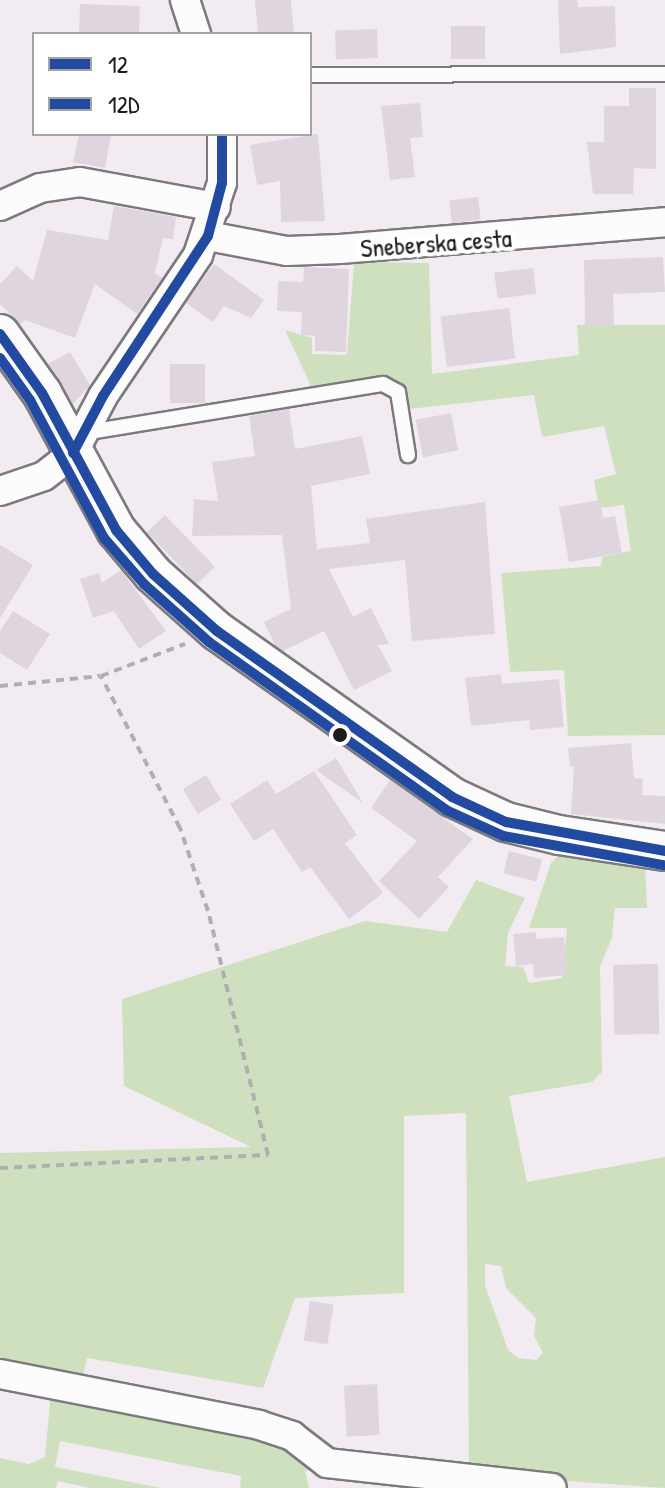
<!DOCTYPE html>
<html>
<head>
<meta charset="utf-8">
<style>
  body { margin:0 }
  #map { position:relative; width:665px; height:1488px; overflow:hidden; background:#f2ecf2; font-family:"Patrick Hand",sans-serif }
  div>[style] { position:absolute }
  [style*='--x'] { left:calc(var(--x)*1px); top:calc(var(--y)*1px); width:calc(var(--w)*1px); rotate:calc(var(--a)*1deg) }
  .green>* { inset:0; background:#cee0be }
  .building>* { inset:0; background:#dfd5df; transform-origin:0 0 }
  .path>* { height:4px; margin-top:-2px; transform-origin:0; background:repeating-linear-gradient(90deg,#b0afb0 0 8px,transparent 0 14px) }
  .roads { filter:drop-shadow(2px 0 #7c7a7c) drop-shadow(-2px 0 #7c7a7c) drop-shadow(0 2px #7c7a7c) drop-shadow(0 -2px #7c7a7c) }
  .service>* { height:14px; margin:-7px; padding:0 7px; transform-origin:7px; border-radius:7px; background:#fdfcfd }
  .minor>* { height:28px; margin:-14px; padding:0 14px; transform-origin:14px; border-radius:14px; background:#fdfcfd }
  .secondary>* { height:38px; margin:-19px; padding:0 19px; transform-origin:19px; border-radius:19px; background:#fdfcfd }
  .bus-1>* { height:10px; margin:-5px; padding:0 5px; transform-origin:5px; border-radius:5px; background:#224aa0 }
  .bus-2>* { height:10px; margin:-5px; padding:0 5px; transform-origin:5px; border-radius:5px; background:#224aa0 }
  .dots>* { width:22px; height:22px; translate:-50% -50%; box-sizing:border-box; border:4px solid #fff; border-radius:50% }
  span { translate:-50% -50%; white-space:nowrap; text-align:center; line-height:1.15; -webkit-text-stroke:8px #fff; paint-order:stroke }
  .street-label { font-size:26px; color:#1c1c1c }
  .legend { position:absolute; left:32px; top:32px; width:280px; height:104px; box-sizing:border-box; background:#fff; border:2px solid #a4a4a4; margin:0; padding:10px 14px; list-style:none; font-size:24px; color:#1c1c1c }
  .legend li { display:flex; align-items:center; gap:16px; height:40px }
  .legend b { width:40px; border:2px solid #a4a4a4 }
</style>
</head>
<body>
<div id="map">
  <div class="green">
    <i style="clip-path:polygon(354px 262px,429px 263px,432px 374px,579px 355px,577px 325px,665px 325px,665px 735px,568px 736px,564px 670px,510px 672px,501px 573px,601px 566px,602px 557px,631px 551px,624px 505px,599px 508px,594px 480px,616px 474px,604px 426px,542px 437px,534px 395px,409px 409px,401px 390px,384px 378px,311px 386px,285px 330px,312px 338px,312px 354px,347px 355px)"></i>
    <i style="clip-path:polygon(evenodd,561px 853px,645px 866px,647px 908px,615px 908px,612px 937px,600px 967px,602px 1072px,592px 1082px,509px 1096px,527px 1182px,665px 1157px,665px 1488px,469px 1474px,466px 1113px,404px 1116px,404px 1293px,295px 1298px,263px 1388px,87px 1358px,81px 1385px,0 1367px,0 1153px,251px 1147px,124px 1086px,122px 999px,365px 921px,447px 932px,476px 880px,525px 898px,508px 933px,505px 966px,523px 967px,529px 983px,562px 978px,567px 928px,529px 928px,551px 863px,561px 853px,485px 1264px,501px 1266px,506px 1288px,536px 1318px,534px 1336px,543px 1353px,536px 1360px,518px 1358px,508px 1350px,485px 1285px,485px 1264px)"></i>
    <i style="clip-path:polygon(51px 1392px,281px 1440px,314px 1469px,305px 1471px,309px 1488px,240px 1488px,241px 1476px,60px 1441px,55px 1467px,161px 1488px,90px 1488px,58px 1481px,56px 1488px,0 1488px,0 1458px,29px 1464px,45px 1457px)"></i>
  </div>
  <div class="building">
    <i style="clip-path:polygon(255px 0,291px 0,294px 34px,258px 34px)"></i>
    <i style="clip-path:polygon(558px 0,577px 0,578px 7px,615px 6px,616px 47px,560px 54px)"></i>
    <i style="left:80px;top:4px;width:60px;height:30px;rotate:2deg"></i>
    <i style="left:451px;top:26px;width:34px;height:33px"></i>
    <i style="left:377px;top:29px;width:29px;height:42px;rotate:88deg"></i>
    <i style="clip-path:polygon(629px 88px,656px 88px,656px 169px,634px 168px,633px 194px,593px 194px,587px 142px,604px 142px,604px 106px,629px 106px)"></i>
    <i style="clip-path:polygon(420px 103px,423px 137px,410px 138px,415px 177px,390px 180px,381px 106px)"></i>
    <i style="clip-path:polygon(79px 134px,111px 134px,105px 168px,73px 162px)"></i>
    <i style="clip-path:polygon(318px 134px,325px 221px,281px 222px,280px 181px,257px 185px,250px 145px)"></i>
    <i style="left:478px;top:197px;width:23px;height:29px;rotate:83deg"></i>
    <i style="clip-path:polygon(114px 206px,176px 217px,173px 239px,163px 238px,155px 273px,162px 278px,137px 314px,95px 284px,75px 338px,25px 320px,21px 324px,0 304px,0 284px,17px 266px,33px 281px,47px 230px,108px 240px)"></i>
    <i style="clip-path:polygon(663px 257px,665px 292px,613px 294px,614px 325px,585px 326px,584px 260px)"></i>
    <i style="clip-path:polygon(214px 264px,264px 300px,251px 318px,224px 306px,213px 322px,186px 303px)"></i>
    <i style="clip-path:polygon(304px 267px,349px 269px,346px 352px,315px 351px,315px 336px,301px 335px,302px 312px,277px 311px,278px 281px,303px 282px)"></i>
    <i style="left:533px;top:268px;width:26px;height:39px;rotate:83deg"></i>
    <i style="left:509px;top:308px;width:51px;height:69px;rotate:83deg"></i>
    <i style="clip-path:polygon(70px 352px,90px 385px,73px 404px,48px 364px)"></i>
    <i style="left:205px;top:364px;width:39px;height:35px;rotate:90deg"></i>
    <i style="clip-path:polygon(289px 409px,295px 449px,362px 436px,370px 474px,311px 486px,317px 549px,370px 543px,366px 519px,485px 502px,495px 634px,412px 641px,405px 560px,329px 569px,353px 617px,371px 608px,389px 644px,378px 645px,392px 671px,354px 690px,324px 631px,283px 651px,275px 645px,264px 622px,291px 609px,282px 535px,192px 536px,194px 499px,218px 501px,212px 462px,255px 456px,249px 416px)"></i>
    <i style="left:451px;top:413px;width:38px;height:36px;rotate:79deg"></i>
    <i style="clip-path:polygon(600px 500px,603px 518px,615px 516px,622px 553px,569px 562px,559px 507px)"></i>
    <i style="left:165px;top:515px;width:72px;height:25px;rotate:46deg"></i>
    <i style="clip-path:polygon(0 545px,33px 565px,0 618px)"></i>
    <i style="clip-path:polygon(121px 570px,166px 631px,139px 649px,114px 611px,93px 618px,80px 579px,99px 573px,102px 583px)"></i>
    <i style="clip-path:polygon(13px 611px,50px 634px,27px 670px,0 653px,0 631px)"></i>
    <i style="clip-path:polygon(501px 674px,502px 684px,559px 679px,564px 727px,530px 730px,529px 720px,471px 726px,465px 678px)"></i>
    <i style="clip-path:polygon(631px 743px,634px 778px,643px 779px,642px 795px,665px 796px,665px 824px,571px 814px,574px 766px,570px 767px,568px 748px)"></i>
    <i style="clip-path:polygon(336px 758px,363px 803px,316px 770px)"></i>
    <i style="clip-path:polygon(314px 771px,357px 835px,345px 843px,383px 893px,349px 919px,310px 867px,302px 872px,273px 829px,254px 841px,230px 804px,267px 780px,276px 794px)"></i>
    <i style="left:206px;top:775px;width:29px;height:27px;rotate:59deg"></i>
    <i style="clip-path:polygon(390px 780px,473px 839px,438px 877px,449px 887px,419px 919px,379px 881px,417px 841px,371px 808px)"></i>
    <i style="left:509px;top:851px;width:34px;height:23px;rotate:14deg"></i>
    <i style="clip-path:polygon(536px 932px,536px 939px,564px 937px,567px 975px,534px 978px,533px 964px,516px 966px,513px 934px)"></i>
    <i style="left:658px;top:964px;width:70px;height:45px;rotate:89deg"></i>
    <i style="left:310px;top:1301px;width:24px;height:40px;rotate:9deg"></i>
    <i style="left:377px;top:1384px;width:51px;height:33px;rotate:87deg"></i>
  </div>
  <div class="path">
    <i style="--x:0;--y:686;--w:101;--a:-5.7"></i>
    <i style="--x:101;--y:676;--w:90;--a:-20.9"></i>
    <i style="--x:0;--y:1168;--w:268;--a:-2.8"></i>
    <i style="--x:268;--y:1155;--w:251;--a:-103.8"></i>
    <i style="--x:208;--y:911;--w:88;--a:-108.6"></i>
    <i style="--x:180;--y:828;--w:171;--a:-117.5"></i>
  </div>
  <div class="roads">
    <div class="service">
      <i style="--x:310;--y:75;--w:355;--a:-0.2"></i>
      <i style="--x:83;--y:433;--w:304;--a:-9.3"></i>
      <i style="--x:383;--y:384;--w:17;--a:28"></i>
      <i style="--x:398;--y:392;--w:64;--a:81"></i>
    </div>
    <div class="minor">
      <i style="--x:185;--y:0;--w:36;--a:72"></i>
      <i style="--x:0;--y:206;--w:44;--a:-24.2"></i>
      <i style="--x:40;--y:188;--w:40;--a:-8.5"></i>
      <i style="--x:80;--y:182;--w:138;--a:10.4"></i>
      <i style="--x:208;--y:236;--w:80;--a:10.8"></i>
      <i style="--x:287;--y:251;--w:53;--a:-2.2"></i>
      <i style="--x:340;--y:249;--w:326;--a:-4.7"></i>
      <i style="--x:0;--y:491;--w:46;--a:-18.8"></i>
      <i style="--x:44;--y:476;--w:37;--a:-38"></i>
      <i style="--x:73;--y:453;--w:64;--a:-62.2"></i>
      <i style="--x:103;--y:396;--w:170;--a:-56"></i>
      <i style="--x:198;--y:255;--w:76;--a:-71.6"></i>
      <i style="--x:222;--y:183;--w:49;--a:-90"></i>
      <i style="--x:0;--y:1374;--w:264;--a:11.1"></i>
      <i style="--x:259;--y:1425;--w:35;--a:18"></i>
      <i style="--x:292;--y:1436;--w:44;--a:37.6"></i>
      <i style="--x:327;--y:1463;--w:226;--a:6.3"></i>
    </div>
    <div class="secondary">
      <i style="--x:0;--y:334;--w:72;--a:54.6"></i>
      <i style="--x:42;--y:393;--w:156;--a:61.6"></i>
      <i style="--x:116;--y:530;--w:57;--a:49.9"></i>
      <i style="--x:153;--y:574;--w:86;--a:41.7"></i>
      <i style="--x:217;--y:631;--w:288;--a:35.2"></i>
      <i style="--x:452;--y:797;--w:60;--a:24.8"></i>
      <i style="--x:506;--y:822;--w:55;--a:13.8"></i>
      <i style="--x:559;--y:835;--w:107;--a:8.6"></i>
    </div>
  </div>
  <div class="bus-1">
    <i style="--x:0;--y:334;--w:72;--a:54.6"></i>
    <i style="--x:42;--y:393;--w:156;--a:61.6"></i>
    <i style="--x:116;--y:530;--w:57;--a:49.9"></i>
    <i style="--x:153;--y:574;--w:86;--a:41.7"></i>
    <i style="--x:217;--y:631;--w:288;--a:35.2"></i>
    <i style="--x:452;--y:797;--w:60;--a:24.8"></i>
    <i style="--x:506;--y:822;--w:162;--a:10.3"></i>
    <i style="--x:73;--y:453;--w:64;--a:-62.2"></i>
    <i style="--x:103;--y:396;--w:191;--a:-56.7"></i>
    <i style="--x:208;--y:236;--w:55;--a:-75.2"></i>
    <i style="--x:222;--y:183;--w:49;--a:-90"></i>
  </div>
  <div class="bus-2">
    <i style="--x:0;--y:358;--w:52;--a:54.5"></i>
    <i style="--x:30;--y:400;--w:157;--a:61.8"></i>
    <i style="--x:104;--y:538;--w:61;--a:49"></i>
    <i style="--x:144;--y:584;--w:87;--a:41.7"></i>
    <i style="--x:209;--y:642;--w:291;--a:35.3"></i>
    <i style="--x:446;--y:810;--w:63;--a:24.5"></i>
    <i style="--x:503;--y:836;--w:163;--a:10.3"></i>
  </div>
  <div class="dots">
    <i style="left:340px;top:735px;background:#1c1c1c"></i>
  </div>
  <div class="street-label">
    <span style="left:436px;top:243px;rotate:-4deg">Sneberska cesta</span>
  </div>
  <ul class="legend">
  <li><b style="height:10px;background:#224aa0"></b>12</li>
  <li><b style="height:10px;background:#224aa0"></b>12D</li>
  </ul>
</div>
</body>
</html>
